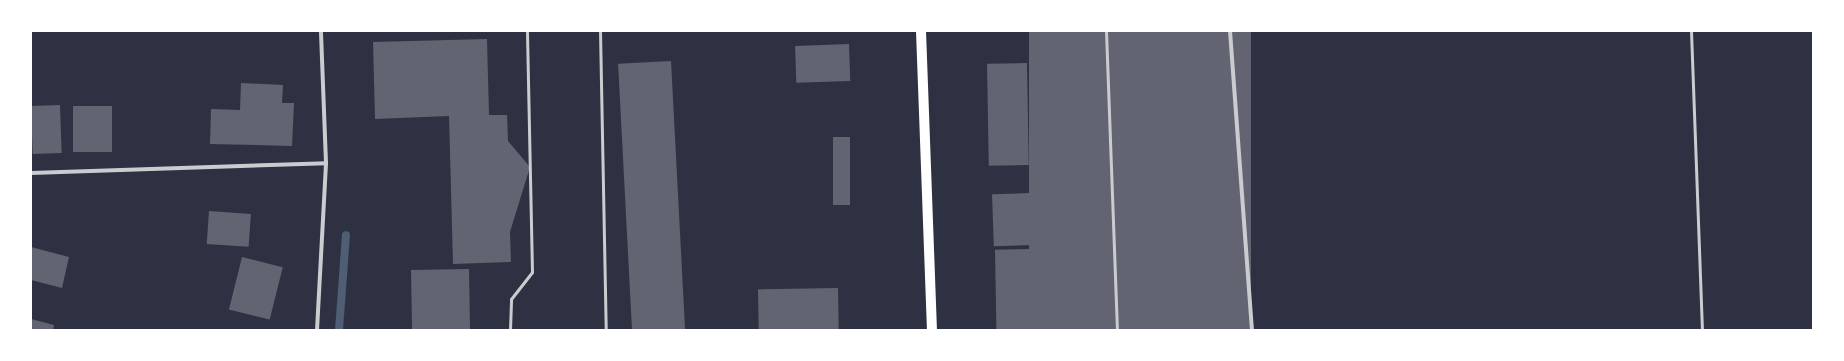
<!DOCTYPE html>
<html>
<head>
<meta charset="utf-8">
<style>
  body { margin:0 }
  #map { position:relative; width:1844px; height:361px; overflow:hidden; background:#2d3142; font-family:"Noto Sans",sans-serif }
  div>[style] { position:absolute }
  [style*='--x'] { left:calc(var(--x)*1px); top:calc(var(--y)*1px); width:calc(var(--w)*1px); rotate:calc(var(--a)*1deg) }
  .stream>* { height:8px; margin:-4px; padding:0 4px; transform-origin:4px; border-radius:4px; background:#4f5d75 }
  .building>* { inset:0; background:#626471; transform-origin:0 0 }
  .service>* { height:3px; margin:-1.5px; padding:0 1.5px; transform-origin:1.5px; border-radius:1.5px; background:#caccd0 }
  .minor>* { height:4px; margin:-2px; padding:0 2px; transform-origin:2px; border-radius:2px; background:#caccd0 }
  .primary>* { height:10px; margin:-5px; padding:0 5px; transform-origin:5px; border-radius:5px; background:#fff }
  span { translate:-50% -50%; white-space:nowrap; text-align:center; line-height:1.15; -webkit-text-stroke:3px #fff; paint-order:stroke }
  .frame { position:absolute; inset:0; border:32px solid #fff; pointer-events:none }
</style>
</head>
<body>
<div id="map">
  <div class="stream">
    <i style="--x:339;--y:330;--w:95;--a:-85.8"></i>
  </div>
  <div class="building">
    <i style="left:1029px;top:31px;width:222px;height:299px"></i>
    <i style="clip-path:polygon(487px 39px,489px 115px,507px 115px,508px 141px,530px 167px,510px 232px,511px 262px,453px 264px,449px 116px,375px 119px,373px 42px)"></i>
    <i style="left:849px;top:44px;width:37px;height:54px;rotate:88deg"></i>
    <i style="left:671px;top:61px;width:269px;height:53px;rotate:87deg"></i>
    <i style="left:1027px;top:63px;width:102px;height:40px;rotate:89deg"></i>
    <i style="clip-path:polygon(241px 83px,283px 85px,282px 103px,294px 103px,292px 146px,210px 144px,211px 109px,240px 110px)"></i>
    <i style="left:60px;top:105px;width:48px;height:29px;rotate:88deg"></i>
    <i style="left:73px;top:106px;width:39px;height:46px"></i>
    <i style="left:833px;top:137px;width:17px;height:68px"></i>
    <i style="left:1030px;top:193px;width:52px;height:38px;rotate:88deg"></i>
    <i style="left:209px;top:211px;width:42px;height:33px;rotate:4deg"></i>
    <i style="clip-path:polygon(31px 247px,69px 257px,62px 288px,31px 280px)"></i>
    <i style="left:1034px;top:249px;width:81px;height:39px;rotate:89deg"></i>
    <i style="left:242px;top:257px;width:42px;height:54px;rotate:14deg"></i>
    <i style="left:469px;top:269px;width:61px;height:58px;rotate:89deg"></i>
    <i style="left:838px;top:288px;width:42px;height:80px;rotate:89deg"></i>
    <i style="clip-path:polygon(31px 319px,54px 325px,53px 330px,31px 330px)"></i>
  </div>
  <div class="service">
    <i style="--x:600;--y:31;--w:299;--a:88.9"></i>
    <i style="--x:1106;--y:31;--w:299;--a:87.9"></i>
    <i style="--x:1691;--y:31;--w:299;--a:87.9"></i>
    <i style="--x:510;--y:330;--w:31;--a:-88"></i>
    <i style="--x:511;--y:299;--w:34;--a:-52"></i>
    <i style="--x:532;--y:272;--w:241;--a:-91.2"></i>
  </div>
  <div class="minor">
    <i style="--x:1230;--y:31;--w:300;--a:85.8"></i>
    <i style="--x:31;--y:173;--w:295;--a:-1.9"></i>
    <i style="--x:317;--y:330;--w:167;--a:-86.9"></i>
    <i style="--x:326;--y:163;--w:132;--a:-92.2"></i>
  </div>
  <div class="primary">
    <i style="--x:921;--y:31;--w:299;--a:87.9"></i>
  </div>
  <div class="frame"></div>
</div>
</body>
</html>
